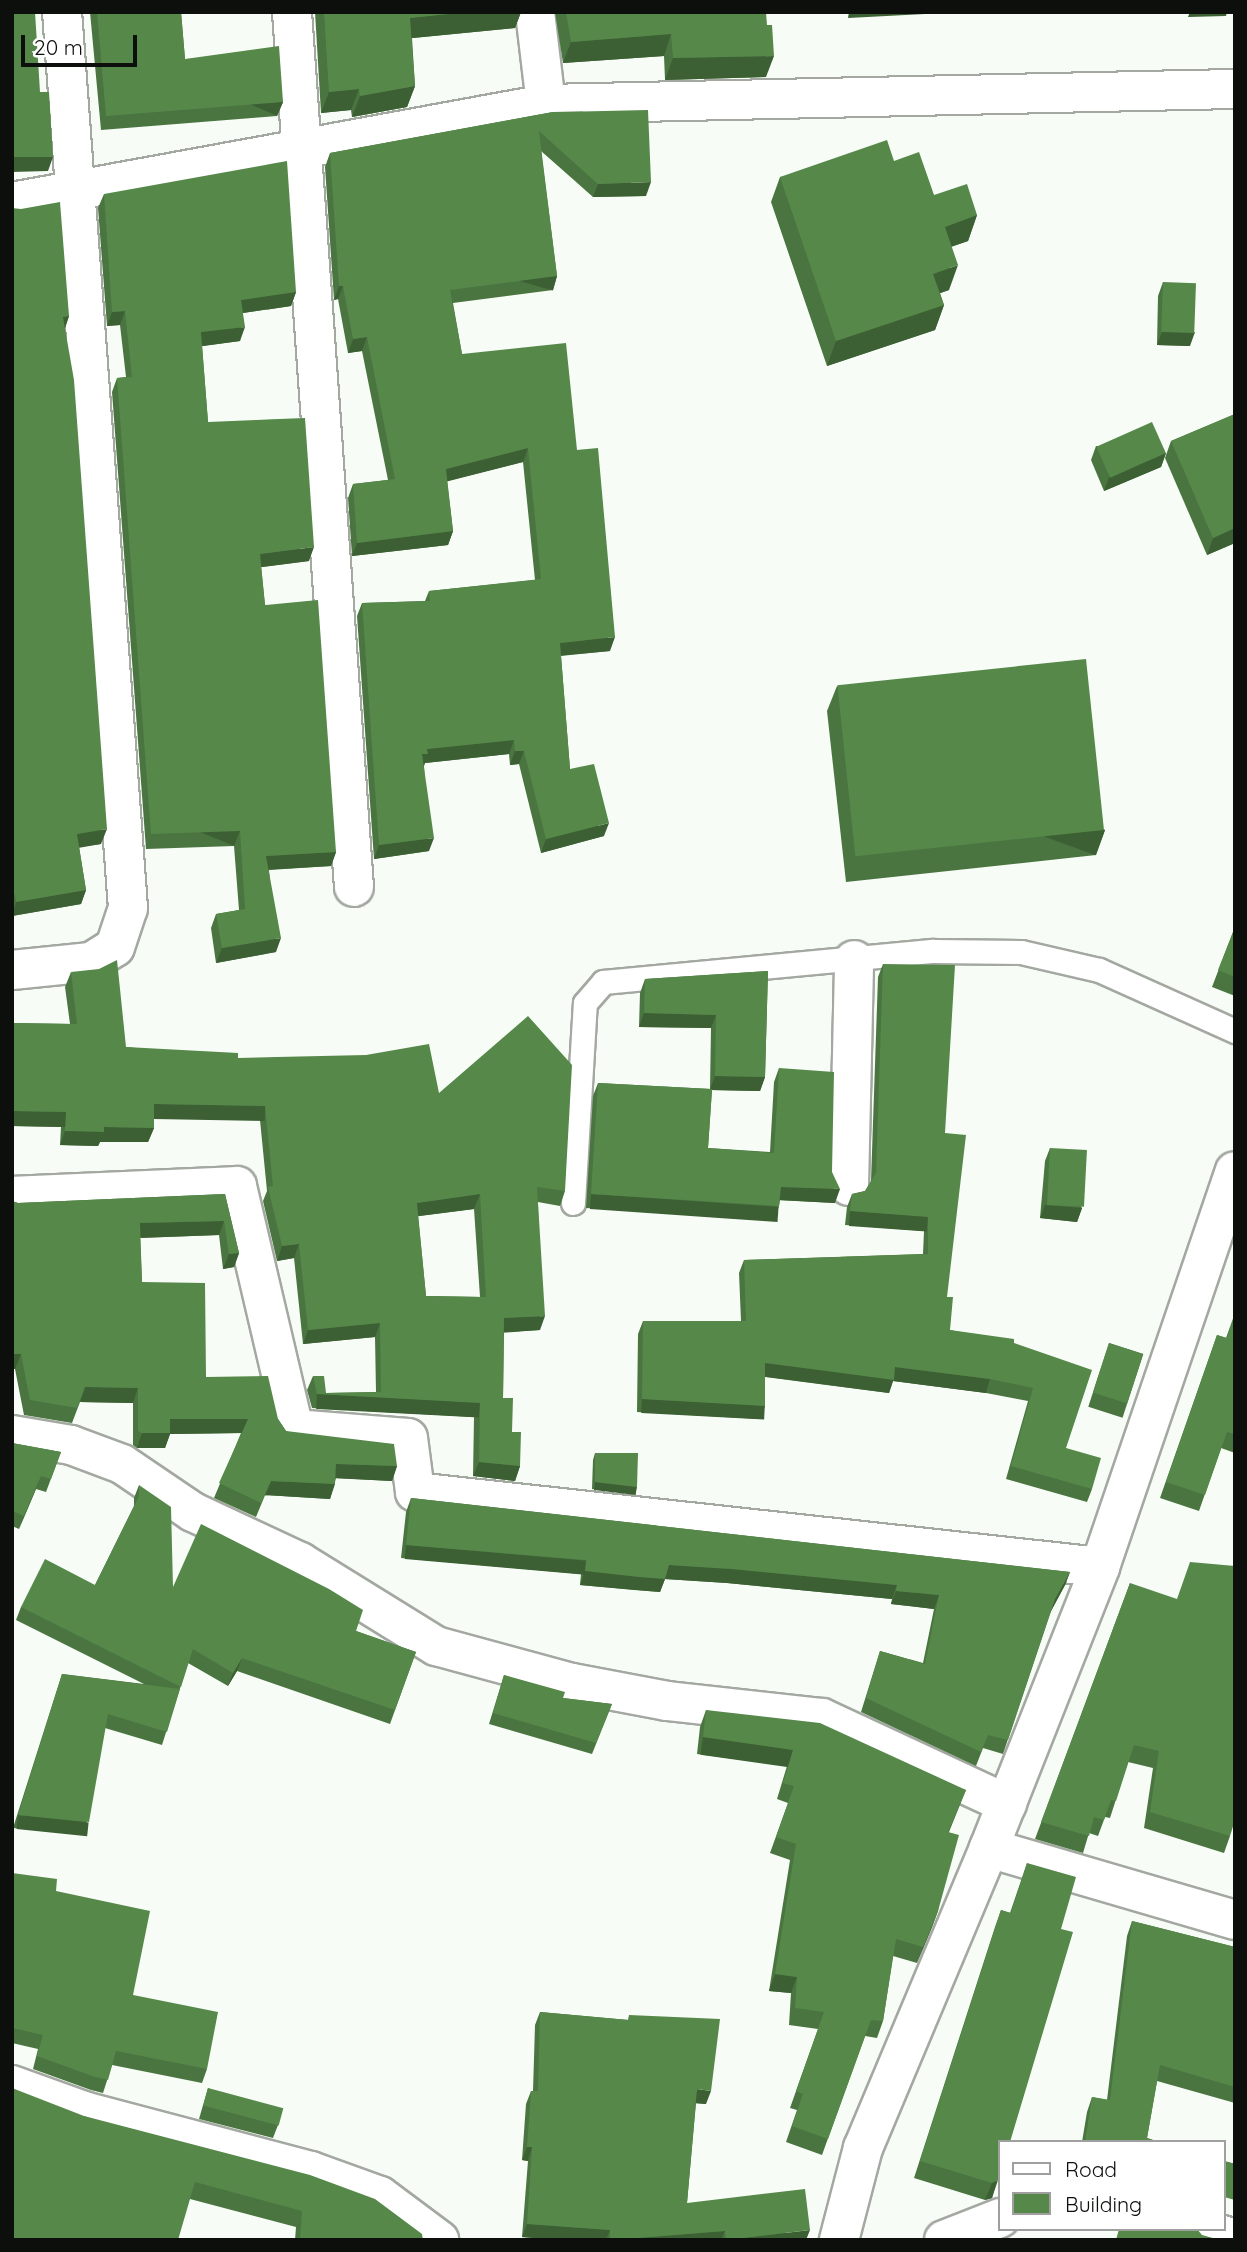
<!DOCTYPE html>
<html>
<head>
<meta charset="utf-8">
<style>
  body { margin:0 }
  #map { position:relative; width:1247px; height:2252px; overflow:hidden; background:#f7fcf6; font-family:Quicksand,sans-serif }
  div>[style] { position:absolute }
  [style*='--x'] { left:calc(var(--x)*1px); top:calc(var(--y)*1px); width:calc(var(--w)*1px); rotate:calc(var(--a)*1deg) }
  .roads { filter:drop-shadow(2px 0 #a3a8a1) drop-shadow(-2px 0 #a3a8a1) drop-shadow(0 2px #a3a8a1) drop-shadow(0 -2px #a3a8a1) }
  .service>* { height:23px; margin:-11.5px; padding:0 11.5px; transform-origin:11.5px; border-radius:11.5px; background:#fff }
  .minor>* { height:38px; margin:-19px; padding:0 19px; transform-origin:19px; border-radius:19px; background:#fff }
  .tertiary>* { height:38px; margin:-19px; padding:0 19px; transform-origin:19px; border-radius:19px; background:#fff }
  .wall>* { inset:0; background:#4a7540; transform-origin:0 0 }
  .shaded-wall>* { inset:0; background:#3c5f34; transform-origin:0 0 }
  .building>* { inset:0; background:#56884a; transform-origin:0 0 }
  span { translate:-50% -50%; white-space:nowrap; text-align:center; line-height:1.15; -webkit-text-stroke:5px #fff; paint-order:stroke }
  .frame { position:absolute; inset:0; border:14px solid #0d0f0d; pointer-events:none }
  .legend { position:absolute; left:998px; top:2140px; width:228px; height:91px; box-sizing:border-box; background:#fff; border:2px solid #9e9f9e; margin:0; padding:9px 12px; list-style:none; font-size:21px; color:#0d0f0d }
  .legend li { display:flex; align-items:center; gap:14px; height:35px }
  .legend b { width:35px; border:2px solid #9e9f9e }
  .scale { position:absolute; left:21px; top:35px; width:116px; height:32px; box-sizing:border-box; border:4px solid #0d0f0d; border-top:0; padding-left:9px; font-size:21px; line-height:24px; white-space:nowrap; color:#0d0f0d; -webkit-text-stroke:5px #fff; paint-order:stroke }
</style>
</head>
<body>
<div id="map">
  <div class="roads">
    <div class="service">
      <i style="--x:573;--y:1203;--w:200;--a:-86.6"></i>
      <i style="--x:585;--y:1003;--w:28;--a:-49"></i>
      <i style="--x:603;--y:982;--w:332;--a:-5.4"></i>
      <i style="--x:934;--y:951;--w:87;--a:0.7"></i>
      <i style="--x:1021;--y:952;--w:80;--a:13"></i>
      <i style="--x:1099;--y:970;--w:149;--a:24.2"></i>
    </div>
    <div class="minor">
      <i style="--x:292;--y:12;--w:877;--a:85.95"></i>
      <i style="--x:535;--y:12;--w:93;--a:83.2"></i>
      <i style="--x:12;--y:202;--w:543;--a:-10.4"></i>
      <i style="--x:546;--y:104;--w:689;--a:-1.25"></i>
      <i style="--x:12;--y:970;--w:79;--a:-5.8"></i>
      <i style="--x:91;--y:962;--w:28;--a:-32"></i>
      <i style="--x:115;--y:947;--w:41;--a:-71.6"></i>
      <i style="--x:128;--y:908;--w:898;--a:-94.21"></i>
      <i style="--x:849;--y:1186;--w:226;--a:-88.7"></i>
      <i style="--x:12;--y:1196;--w:225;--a:-2.5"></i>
      <i style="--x:237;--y:1186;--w:250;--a:76.8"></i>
      <i style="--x:294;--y:1429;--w:114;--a:4.5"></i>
      <i style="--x:408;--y:1438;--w:54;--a:82.6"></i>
      <i style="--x:415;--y:1492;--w:689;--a:6.25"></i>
      <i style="--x:12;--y:1435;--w:60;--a:9.6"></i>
      <i style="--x:71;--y:1445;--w:54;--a:20.4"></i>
      <i style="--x:122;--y:1464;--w:86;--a:34.1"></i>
      <i style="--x:193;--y:1512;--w:118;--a:25"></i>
      <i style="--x:300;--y:1562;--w:160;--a:31.7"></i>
      <i style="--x:436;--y:1646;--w:141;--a:15.2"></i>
      <i style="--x:572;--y:1683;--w:97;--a:10.7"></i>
      <i style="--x:667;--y:1701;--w:156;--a:6.3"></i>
      <i style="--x:822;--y:1718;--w:204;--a:24.9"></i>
      <i style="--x:989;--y:1848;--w:256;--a:16.3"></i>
      <i style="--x:12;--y:2085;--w:77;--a:19.9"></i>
      <i style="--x:84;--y:2111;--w:235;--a:14.8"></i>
      <i style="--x:311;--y:2171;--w:73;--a:19.9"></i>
      <i style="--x:380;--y:2196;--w:74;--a:36.7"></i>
      <i style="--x:1204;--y:2229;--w:33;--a:18"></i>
      <i style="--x:944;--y:2240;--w:60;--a:-21.4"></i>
    </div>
    <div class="tertiary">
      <i style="--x:839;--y:2240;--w:95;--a:-75.4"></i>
      <i style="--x:863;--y:2148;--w:325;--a:-67.2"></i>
      <i style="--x:989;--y:1848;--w:302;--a:-68.4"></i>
      <i style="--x:1100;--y:1567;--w:418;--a:-71.2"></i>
    </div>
  </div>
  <div class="wall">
    <i style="clip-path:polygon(90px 12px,181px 12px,185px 59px,283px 102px,277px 116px,101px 130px)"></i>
    <i style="clip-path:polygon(315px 12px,521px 12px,515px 28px,412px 38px,415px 86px,407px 107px,352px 117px,351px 110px,321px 113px)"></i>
    <i style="clip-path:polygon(555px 12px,766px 12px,766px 77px,665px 80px,664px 56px,563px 63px)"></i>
    <i style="clip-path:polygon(553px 112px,646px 196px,593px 197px,541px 151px,557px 276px,553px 290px,453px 303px,462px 354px,577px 450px,610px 651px,561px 656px,570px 769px,604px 836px,541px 853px,519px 764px,510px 765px,509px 754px,425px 763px,424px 766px,429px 851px,374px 859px,357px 616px,362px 603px,425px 601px,429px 591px,535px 580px,523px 462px,447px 481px,453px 531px,448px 545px,352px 556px,348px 498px,353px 484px,388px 480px,362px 351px,348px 353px,338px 299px,334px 300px,325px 167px,330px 153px)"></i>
    <i style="clip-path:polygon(894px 161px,934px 195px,977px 215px,968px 241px,951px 247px,949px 290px,940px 293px,944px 305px,935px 330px,827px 366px,771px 202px,780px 177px)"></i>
    <i style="clip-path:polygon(104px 194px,296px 292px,291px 306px,243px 313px,240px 341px,202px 346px,208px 422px,309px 561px,261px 567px,265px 605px,336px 852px,331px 866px,269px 870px,276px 952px,216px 963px,211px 928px,216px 914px,239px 910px,234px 846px,146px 849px,112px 392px,117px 378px,126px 377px,120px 325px,107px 326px,98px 208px)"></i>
    <i style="clip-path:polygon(12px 208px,69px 316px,65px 328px,101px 844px,79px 847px,86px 890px,81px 904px,12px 916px)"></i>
    <i style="clip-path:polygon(1163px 282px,1190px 346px,1157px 345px,1158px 296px)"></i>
    <i style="clip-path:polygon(1235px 414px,1235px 543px,1207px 555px,1165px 458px,1171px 441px)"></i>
    <i style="clip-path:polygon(1096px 446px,1166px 453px,1161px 467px,1104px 491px,1091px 460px)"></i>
    <i style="clip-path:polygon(837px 686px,1105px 830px,1096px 855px,846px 882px,827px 711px)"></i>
    <i style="clip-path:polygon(1235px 927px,1235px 996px,1212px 987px)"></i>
    <i style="clip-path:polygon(883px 964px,945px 1133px,947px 1297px,950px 1330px,1014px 1343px,1066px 1448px,1092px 1489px,1087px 1502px,1006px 1479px,1028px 1401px,986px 1393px,893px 1381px,889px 1393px,765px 1377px,765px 1406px,760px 1419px,637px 1412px,638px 1334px,643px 1321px,741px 1321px,739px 1273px,744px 1260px,923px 1254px,924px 1231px,845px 1225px,847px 1207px,852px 1194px,865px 1191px,871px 1181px,878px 977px)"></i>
    <i style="clip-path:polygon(768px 971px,765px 1077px,760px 1091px,712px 1090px,708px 1148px,770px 1152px,774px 1082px,779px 1068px,832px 1172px,835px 1203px,780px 1200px,779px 1206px,774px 1220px,586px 1208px,593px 1096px,598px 1083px,710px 1089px,711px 1028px,639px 1027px,640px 993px,645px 979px)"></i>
    <i style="clip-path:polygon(evenodd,71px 972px,126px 1047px,238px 1058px,439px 1093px,565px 1191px,560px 1206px,538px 1202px,540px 1330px,504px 1332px,503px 1398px,512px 1432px,520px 1466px,515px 1481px,473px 1476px,474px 1417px,312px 1408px,307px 1390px,313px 1376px,326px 1393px,376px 1392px,375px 1337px,303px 1344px,294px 1258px,277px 1261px,263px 1201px,267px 1191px,260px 1120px,154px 1118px,154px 1128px,148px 1142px,100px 1142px,98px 1146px,60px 1145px,61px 1127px,12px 1126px,12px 1023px,70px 1024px,65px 987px,71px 972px,474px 1209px,480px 1297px,426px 1296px,418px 1216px,474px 1209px)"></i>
    <i style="clip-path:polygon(1050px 1148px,1082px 1208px,1077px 1222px,1040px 1218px,1045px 1161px)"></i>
    <i style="clip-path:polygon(225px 1194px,239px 1253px,234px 1267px,223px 1269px,219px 1235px,140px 1238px,142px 1282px,206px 1377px,278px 1419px,286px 1431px,397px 1466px,392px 1481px,336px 1478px,330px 1499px,265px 1495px,256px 1517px,214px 1498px,241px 1433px,170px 1434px,165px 1448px,137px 1448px,133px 1445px,133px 1403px,80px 1402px,72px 1423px,24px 1415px,15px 1369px,12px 1369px,12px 1201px,18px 1203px)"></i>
    <i style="clip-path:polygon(1235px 1313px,1235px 1453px,1221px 1448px,1199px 1511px,1160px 1498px,1217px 1335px,1226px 1338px)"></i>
    <i style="left:1109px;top:1343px;width:36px;height:67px;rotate:18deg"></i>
    <i style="clip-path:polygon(12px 1443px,61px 1452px,46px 1492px,36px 1489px,19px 1529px,12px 1526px)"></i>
    <i style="clip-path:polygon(595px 1453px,637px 1487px,635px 1494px,592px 1489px,593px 1460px)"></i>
    <i style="clip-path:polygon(139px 1485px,173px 1587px,356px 1631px,416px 1652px,390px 1724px,237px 1671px,228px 1686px,188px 1663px,162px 1745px,105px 1728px,84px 1835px,13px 1828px,62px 1674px,144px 1684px,16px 1620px,21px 1607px,95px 1585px,134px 1506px,134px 1498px)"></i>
    <i style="clip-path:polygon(411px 1498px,1070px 1572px,1065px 1585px,1051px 1611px,1003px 1754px,983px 1748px,976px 1766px,861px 1712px,880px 1651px,923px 1663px,934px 1609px,891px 1604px,892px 1599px,727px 1583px,665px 1579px,660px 1592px,634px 1590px,580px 1585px,581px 1574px,401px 1558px,406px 1512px)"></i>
    <i style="clip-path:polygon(1130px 1583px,1230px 1836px,1224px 1853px,1144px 1828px,1153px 1768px,1128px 1762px,1110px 1818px,1105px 1817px,1098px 1836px,1089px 1833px,1083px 1853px,1035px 1839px)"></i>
    <i style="clip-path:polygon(504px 1675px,563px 1698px,612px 1704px,592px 1754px,489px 1724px)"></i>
    <i style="clip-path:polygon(706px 1710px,966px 1790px,949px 1832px,938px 1911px,932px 1927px,917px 1963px,893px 1956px,883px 2021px,877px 2038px,865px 2036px,822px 2155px,786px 2142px,797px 2110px,790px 2108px,818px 2029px,789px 2025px,791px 1993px,769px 1991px,790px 1860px,770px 1853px,788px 1803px,777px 1799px,787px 1766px,697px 1754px,700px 1727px)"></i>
    <i style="clip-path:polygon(1027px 1863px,1061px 1929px,992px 2198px,985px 2200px,914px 2178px,995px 1927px,1001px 1910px,1010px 1913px)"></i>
    <i style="clip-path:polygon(12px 1873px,56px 1891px,133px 1995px,207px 2069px,202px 2083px,112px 2065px,103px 2093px,91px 2090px,33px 2069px,38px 2049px,12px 2043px)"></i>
    <i style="clip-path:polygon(1132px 1921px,1235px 1947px,1235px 2103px,1157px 2081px,1147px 2138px,1159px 2142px,1082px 2142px,1087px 2112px,1092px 2097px,1107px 2100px,1127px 1936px)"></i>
    <i style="clip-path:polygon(540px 2012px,628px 2020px,629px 2015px,706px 2104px,696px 2103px,687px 2203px,806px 2240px,557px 2240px,522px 2237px,528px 2161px,522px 2160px,526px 2104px,531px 2091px,533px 2091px,535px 2025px)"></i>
    <i style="clip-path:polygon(208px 2088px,278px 2125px,273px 2138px,199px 2119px)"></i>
    <i style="clip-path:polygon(84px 2116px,423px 2240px,295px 2240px,296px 2227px,190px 2199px)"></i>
    <i style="left:1224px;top:2161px;width:11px;height:52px;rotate:15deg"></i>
  </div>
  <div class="shaded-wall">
    <i style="clip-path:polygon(467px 12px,521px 12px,515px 28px,403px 39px,410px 18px)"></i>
    <i style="clip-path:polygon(849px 12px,926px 12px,925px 14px,848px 18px)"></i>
    <i style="clip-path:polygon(1190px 12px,1227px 12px,1226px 16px,1188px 17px)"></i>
    <i style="clip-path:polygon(671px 34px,664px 56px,563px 63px,571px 42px)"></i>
    <i style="clip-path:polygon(774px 56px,766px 77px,665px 80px,673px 58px)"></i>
    <i style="clip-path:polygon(415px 86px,407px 107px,352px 117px,360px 96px)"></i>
    <i style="clip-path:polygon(359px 89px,351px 110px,321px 113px,329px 92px)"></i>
    <i style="left:283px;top:102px;width:15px;height:178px;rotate:113deg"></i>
    <i style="clip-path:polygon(12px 157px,53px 157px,48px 171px,12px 172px)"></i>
    <i style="clip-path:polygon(651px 182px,646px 196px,593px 197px,598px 184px)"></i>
    <i style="clip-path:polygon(977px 215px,968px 241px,935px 252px,945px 227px)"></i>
    <i style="clip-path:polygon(958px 265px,949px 290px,924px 299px,933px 274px)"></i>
    <i style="left:557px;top:276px;width:15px;height:108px;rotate:106deg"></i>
    <i style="clip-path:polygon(339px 286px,343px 286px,338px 299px,334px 300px)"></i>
    <i style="clip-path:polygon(296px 292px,291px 306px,236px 314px,241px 300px)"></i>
    <i style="clip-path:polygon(944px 305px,935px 330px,827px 366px,836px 341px)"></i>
    <i style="clip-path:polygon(125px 311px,120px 325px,107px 326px,112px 312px)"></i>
    <i style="clip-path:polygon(69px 316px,64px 331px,63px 317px)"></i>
    <i style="clip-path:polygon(245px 327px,240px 341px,196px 347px,201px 332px)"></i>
    <i style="clip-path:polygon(1162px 332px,1195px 332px,1190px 346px,1157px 345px)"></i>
    <i style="clip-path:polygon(367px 337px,362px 351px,348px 353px,353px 339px)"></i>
    <i style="clip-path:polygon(528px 448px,523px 462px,441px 483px,446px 469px)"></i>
    <i style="clip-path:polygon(1166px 453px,1161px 467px,1104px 491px,1109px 477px)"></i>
    <i style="clip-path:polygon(1235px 528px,1235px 543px,1207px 555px,1213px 538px)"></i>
    <i style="clip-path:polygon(453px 531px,448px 545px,352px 556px,357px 543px)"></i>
    <i style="clip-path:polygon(314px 547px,309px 561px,255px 568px,260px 554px)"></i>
    <i style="clip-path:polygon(615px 637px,610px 651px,555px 656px,560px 643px)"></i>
    <i style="clip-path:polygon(514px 740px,509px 754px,425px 763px,423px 767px,422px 754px,427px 749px)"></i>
    <i style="clip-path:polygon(515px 751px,524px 751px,519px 764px,510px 765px)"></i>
    <i style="clip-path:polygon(609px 823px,604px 836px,541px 853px,546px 839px)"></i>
    <i style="clip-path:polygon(107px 829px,101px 844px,72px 849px,77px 834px)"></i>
    <i style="left:1105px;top:830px;width:27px;height:251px;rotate:110deg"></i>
    <i style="left:240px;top:831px;width:16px;height:89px;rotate:112deg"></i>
    <i style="clip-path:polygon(434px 838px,429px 851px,374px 859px,379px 845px)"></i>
    <i style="clip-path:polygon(336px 852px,331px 866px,261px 870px,266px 856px)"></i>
    <i style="clip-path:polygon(86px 890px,81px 904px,12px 916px,16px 902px)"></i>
    <i style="clip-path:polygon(281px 938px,276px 952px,216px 963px,222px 948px)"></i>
    <i style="clip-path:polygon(644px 1013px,716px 1015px,711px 1028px,639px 1027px)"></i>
    <i style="clip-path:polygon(715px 1076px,765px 1077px,760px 1091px,710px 1090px)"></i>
    <i style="left:154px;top:1104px;width:111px;height:15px;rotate:1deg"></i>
    <i style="left:12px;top:1111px;width:54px;height:15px;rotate:1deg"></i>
    <i style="clip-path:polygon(104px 1127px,154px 1128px,148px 1142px,100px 1142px,98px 1146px,60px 1145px,65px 1131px)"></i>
    <i style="clip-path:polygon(781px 1187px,840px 1189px,835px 1203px,776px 1200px)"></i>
    <i style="clip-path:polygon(480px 1194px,474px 1209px,412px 1217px,417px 1203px)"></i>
    <i style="left:591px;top:1194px;width:188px;height:15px;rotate:4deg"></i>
    <i style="clip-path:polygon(1045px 1205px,1082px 1208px,1077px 1222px,1040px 1218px)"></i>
    <i style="left:850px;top:1211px;width:78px;height:15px;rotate:4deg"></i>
    <i style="clip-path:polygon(224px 1221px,219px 1235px,135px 1238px,140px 1223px)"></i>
    <i style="clip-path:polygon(299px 1244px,294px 1258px,277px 1261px,282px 1246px)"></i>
    <i style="clip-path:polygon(239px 1253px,234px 1267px,223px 1269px,229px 1254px)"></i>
    <i style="clip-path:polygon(545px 1316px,540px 1330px,499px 1333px,504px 1318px)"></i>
    <i style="clip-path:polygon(380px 1323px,375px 1337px,303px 1344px,308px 1330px)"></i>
    <i style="clip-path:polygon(12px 1354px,21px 1354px,15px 1369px,12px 1369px)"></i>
    <i style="clip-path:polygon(765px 1363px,895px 1367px,990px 1379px,986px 1393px,893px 1381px,889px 1393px,760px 1376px)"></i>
    <i style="clip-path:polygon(85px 1387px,138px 1388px,133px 1403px,80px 1402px)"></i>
    <i style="left:317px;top:1394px;width:163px;height:15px;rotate:3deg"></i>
    <i style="left:642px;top:1399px;width:123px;height:14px;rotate:3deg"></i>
    <i style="clip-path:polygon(170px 1419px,248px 1419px,243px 1433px,170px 1434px,165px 1448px,137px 1448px,142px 1433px)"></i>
    <i style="clip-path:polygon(479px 1462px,520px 1466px,515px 1481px,473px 1476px)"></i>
    <i style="clip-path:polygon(336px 1464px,397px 1466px,392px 1481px,331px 1478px)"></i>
    <i style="clip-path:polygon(41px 1476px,36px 1489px,19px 1529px,24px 1516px)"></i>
    <i style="clip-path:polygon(271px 1481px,335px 1484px,330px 1499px,265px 1495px,256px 1517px)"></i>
    <i style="left:595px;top:1482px;width:42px;height:8px;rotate:7deg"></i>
    <i style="left:406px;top:1545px;width:181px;height:14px;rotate:5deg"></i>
    <i style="clip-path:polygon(669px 1565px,732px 1569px,897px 1585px,892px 1599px,727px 1583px,665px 1579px,660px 1592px,580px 1585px,585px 1571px)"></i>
    <i style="clip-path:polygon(1070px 1572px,1065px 1585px,1050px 1613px,1055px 1599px)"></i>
    <i style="clip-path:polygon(896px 1591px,939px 1595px,934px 1609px,891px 1604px)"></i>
    <i style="clip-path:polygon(242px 1658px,237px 1671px,228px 1686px,233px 1673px)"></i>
    <i style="left:703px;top:1737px;width:91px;height:18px;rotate:8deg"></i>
    <i style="left:18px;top:1815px;width:71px;height:14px;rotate:6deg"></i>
    <i style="clip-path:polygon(938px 1911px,932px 1927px,917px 1963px,923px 1947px)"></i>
    <i style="clip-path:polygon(775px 1974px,797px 1977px,791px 1993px,769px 1991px)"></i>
    <i style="clip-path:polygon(697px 2089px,711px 2091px,706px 2104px,692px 2103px)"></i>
    <i style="clip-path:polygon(527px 2147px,532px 2147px,528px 2161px,522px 2160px)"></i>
    <i style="clip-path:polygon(998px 2180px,992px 2198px,985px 2200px,992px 2183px)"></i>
    <i style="clip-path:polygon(527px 2224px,610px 2230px,606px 2240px,557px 2240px,522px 2237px)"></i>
    <i style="clip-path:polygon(810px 2230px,806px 2240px,726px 2240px)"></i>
    <i style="clip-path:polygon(725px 2231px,721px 2240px,617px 2240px)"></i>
  </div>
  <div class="building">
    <i style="clip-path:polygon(12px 12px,35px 12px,40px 92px,49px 92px,53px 157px,12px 157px)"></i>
    <i style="clip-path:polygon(97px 12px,181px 12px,185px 59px,279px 46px,283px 102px,106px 116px)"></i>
    <i style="clip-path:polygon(324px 12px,467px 12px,410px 18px,415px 86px,360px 96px,359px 89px,329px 92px)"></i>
    <i style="clip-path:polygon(566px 12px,766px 12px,767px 25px,772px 25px,774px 56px,673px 58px,671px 34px,571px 42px)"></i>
    <i style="clip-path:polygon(648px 110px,651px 182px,598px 184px,539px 131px,557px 276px,450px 290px,462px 354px,566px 343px,577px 450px,598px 448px,615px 637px,560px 643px,570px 769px,594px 764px,609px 823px,546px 839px,524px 751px,515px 751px,514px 740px,427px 749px,428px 754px,422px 754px,434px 838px,379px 845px,362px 603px,430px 601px,429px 591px,541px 579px,528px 448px,446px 469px,453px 531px,357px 543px,353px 484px,395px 479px,367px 337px,353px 339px,343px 286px,339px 286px,330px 153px,553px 112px)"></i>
    <i style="clip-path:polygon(887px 140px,894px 161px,919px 152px,934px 195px,967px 184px,977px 215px,945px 227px,958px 265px,933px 274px,944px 305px,836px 341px,780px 177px)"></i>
    <i style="clip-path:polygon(287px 161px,296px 292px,241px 300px,245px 327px,201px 332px,208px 422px,305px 418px,314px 547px,260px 554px,265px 605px,318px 600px,336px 852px,266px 856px,281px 938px,222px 948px,216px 914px,245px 909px,240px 831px,151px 834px,117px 378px,132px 377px,125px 311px,112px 312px,104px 194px)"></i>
    <i style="clip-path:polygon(60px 202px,69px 316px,63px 317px,74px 380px,107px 829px,77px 834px,86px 890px,16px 902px,15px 895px,12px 896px,12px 208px,21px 209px)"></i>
    <i style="left:1163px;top:282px;width:33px;height:50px;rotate:2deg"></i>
    <i style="clip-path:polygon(1235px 414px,1235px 528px,1213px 538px,1171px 441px)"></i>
    <i style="left:1152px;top:422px;width:34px;height:61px;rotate:66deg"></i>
    <i style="left:1086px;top:659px;width:172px;height:250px;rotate:84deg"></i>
    <i style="clip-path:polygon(1235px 927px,1235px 977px,1218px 970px)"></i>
    <i style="clip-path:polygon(evenodd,117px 960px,126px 1047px,238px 1053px,238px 1058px,366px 1055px,429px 1044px,439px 1093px,528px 1016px,572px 1065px,565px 1191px,537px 1187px,545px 1316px,504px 1318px,503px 1398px,513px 1398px,512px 1432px,521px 1432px,520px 1466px,479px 1462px,480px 1403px,317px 1394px,313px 1376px,324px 1376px,326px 1393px,381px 1392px,380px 1323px,308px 1330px,299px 1244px,282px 1246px,268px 1187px,273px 1186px,265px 1106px,154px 1104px,154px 1128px,104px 1127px,104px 1132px,65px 1131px,66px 1112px,12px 1111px,12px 1023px,77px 1024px,71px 972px,99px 969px,117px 960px,480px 1194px,486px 1297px,426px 1296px,417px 1203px,480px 1194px)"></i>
    <i style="clip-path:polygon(883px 964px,955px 965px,945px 1133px,966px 1135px,947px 1297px,953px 1297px,950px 1330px,1014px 1339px,1014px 1343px,1092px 1370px,1066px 1448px,1101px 1458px,1092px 1489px,1011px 1466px,1033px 1388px,990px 1379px,895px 1367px,894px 1380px,765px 1363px,765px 1406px,642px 1399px,643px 1321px,746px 1321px,744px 1260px,928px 1254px,928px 1217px,850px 1211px,852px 1194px,865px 1191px,876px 1173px)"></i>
    <i style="clip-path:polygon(768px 971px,765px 1077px,715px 1076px,716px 1015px,644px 1013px,645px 979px)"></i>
    <i style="clip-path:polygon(779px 1068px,834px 1072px,832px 1172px,840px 1189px,781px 1187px,779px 1206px,591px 1194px,598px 1083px,712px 1089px,708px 1148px,774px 1153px)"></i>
    <i style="left:1050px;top:1148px;width:37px;height:57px;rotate:3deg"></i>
    <i style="clip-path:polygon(225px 1194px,239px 1253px,229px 1254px,224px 1221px,140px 1223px,142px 1282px,205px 1283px,206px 1377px,268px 1376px,278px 1419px,286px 1431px,394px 1444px,397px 1466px,336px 1464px,335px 1484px,271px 1481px,261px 1503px,219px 1483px,248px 1419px,170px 1419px,170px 1433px,142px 1433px,138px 1431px,138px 1388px,85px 1387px,77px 1408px,30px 1400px,21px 1354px,12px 1354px,12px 1201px,18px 1203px)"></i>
    <i style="clip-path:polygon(1235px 1314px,1235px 1434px,1227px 1432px,1205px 1495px,1166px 1482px,1217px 1335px,1227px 1338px)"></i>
    <i style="left:1109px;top:1343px;width:36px;height:52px;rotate:18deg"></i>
    <i style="clip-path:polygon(12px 1443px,61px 1452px,51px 1479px,41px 1476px,24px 1516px,12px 1511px)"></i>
    <i style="clip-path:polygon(595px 1453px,638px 1453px,637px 1487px,595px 1482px)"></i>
    <i style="clip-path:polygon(139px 1485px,171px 1507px,173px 1587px,201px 1524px,329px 1589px,363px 1610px,356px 1631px,416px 1652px,395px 1710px,242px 1658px,233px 1673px,193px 1649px,181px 1687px,21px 1607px,45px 1559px,95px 1585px,139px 1496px)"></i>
    <i style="clip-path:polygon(411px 1498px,1070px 1572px,1055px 1599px,1008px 1740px,988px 1735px,981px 1752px,866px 1698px,880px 1651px,925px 1664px,939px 1595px,896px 1591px,897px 1585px,732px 1569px,669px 1565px,665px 1579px,639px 1577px,585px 1571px,586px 1560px,406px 1545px)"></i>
    <i style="clip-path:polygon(1190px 1562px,1235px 1566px,1235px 1820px,1230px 1836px,1150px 1812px,1159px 1751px,1134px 1745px,1116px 1801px,1111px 1800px,1104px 1820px,1094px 1817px,1089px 1836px,1041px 1822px,1130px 1583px,1177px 1599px)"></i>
    <i style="clip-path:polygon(62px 1674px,180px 1689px,167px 1732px,108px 1714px,89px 1822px,18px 1815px)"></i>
    <i style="clip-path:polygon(504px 1675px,565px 1692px,563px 1698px,612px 1704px,596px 1743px,493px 1713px)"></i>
    <i style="clip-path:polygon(706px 1710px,820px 1723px,966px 1790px,948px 1832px,959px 1835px,938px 1911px,923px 1947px,896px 1939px,883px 2021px,871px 2020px,828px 2139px,792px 2126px,803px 2094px,796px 2091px,824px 2012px,795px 2008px,797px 1977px,775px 1974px,796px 1844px,776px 1837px,794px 1786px,783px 1783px,793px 1750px,703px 1737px)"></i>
    <i style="clip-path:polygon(1027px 1863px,1076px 1877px,1061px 1929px,1073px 1932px,1010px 2142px,1000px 2142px,1000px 2174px,998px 2180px,992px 2183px,920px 2161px,1001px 1910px,1011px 1913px)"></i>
    <i style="clip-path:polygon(12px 1873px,57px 1879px,56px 1891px,150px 1911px,133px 1995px,218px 2012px,207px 2069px,116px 2051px,108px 2080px,95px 2077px,37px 2056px,43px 2035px,12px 2028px)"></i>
    <i style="clip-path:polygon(1132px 1921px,1235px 1947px,1235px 2087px,1160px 2065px,1147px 2138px,1159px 2142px,1085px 2142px,1092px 2097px,1110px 2100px)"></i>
    <i style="clip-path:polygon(540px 2012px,629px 2020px,629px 2015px,720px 2019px,711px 2091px,697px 2089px,687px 2203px,805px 2189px,810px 2230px,726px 2240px,725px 2231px,610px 2240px,610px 2230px,527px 2224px,532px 2147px,527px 2147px,531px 2091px,538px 2091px)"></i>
    <i style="clip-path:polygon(12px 2088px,84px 2116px,310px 2175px,375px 2199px,422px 2234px,423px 2240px,300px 2240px,302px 2211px,195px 2182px,178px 2240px,12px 2240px)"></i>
    <i style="left:208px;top:2088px;width:78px;height:18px;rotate:15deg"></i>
    <i style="clip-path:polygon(1224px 2161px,1235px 2164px,1235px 2200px,1224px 2197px)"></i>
    <i style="clip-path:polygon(1119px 2229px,1197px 2229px,1202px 2235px,1220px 2240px,1116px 2240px)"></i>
  </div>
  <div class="frame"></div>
  <ul class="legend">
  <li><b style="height:9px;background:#fff"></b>Road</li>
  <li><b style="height:19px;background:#56884a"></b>Building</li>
  </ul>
  <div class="scale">20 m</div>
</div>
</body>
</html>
